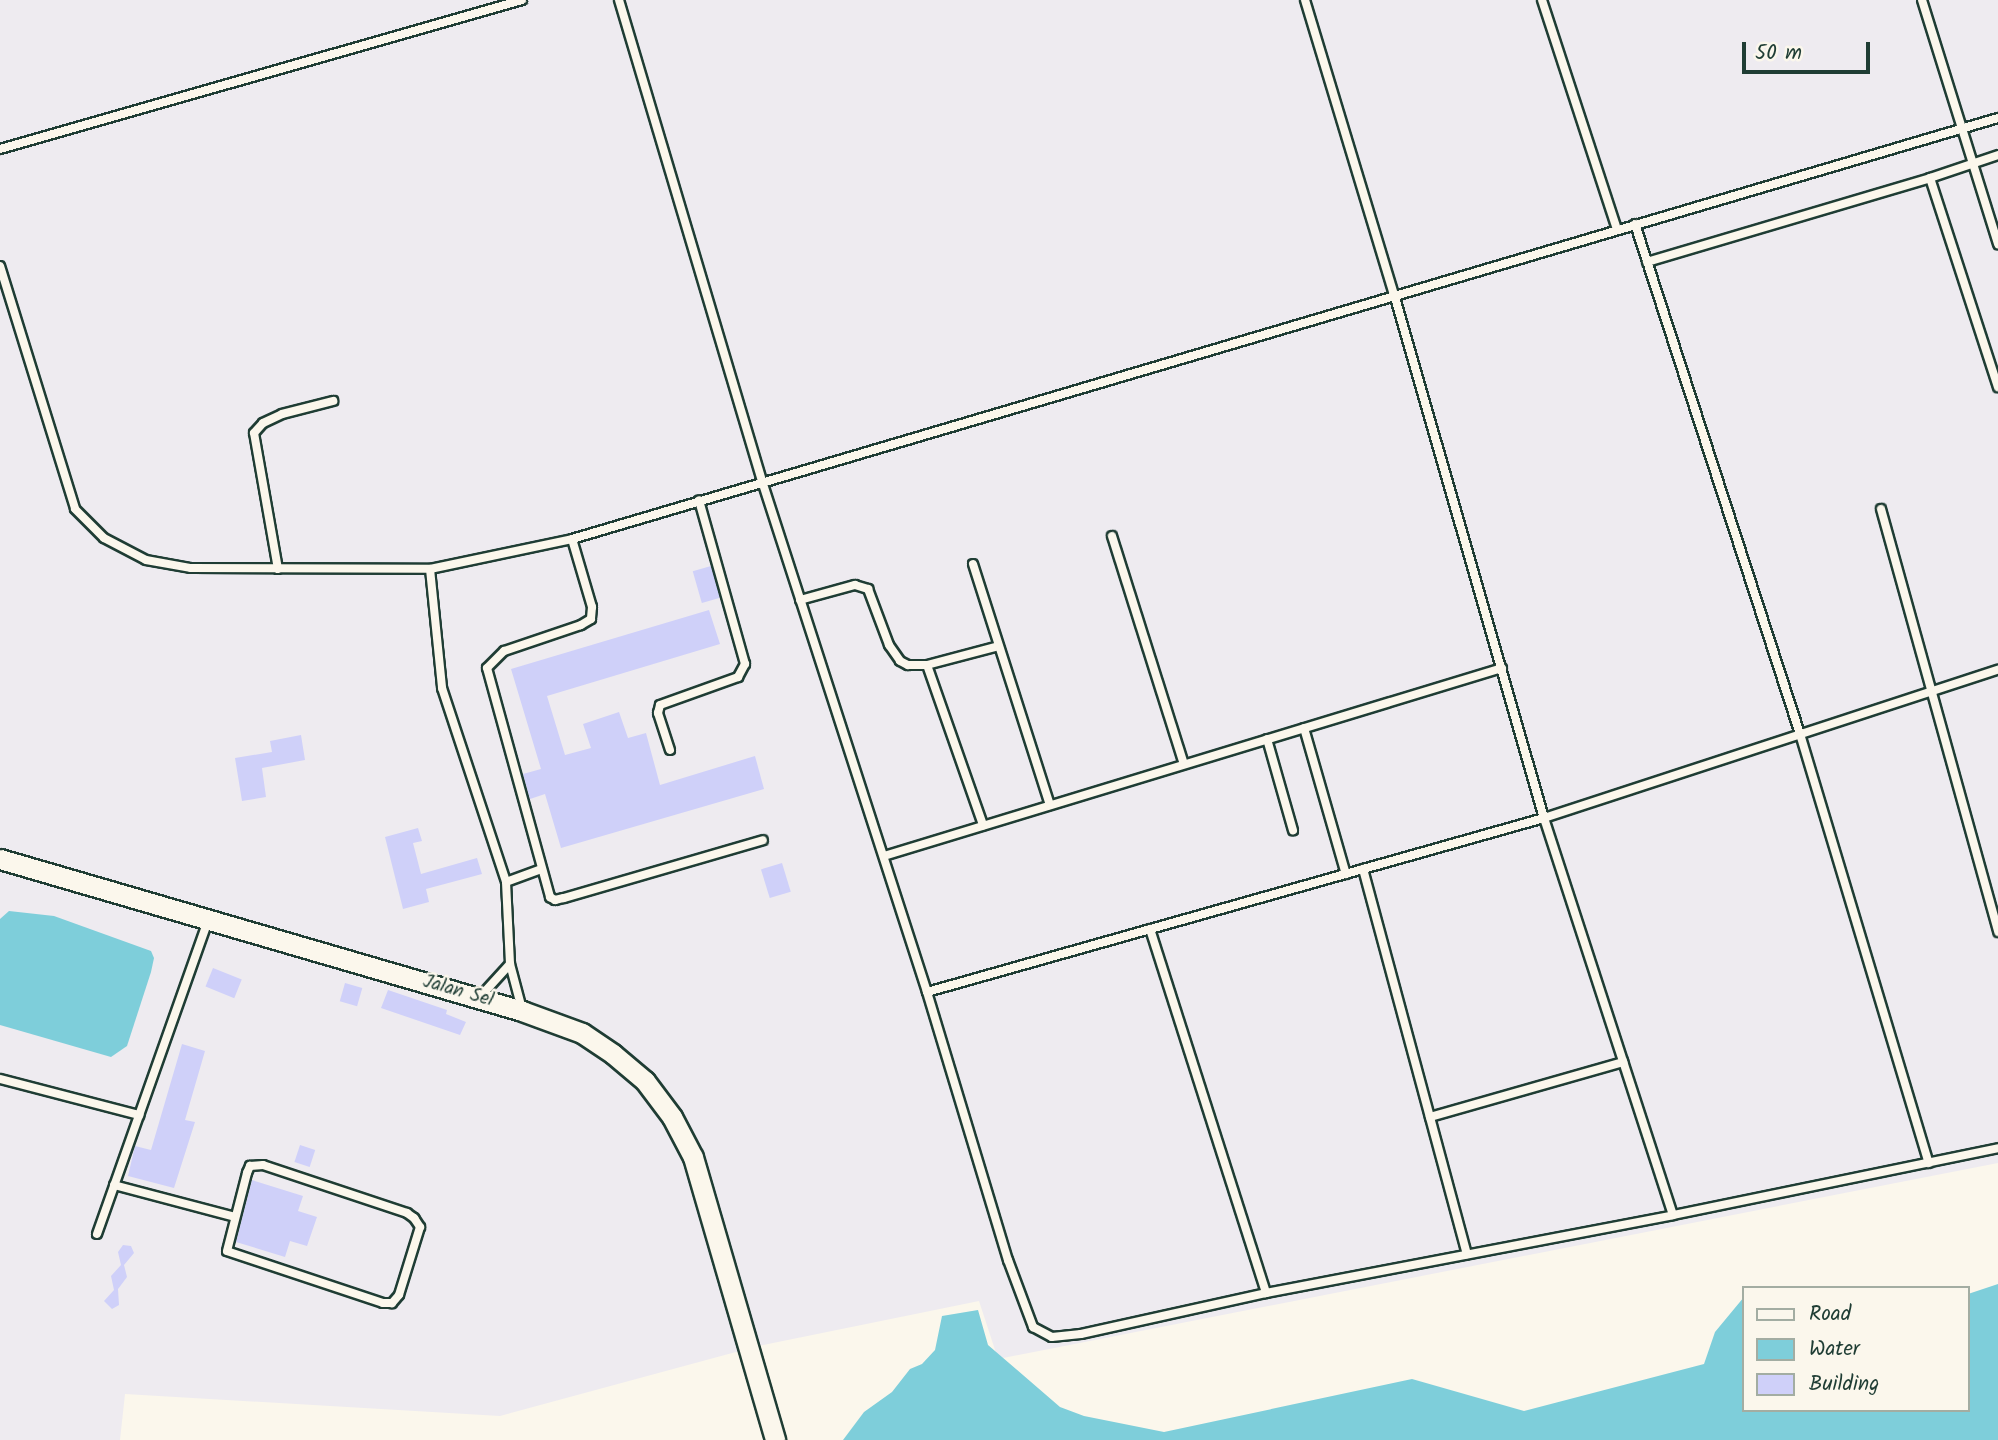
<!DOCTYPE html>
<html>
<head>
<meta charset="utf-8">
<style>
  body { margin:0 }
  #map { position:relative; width:1998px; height:1440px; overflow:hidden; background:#fbf7ec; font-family:Kalam,sans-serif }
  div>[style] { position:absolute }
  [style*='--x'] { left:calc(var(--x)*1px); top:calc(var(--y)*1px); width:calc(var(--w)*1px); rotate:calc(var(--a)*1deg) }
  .built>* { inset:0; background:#eeebf0 }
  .water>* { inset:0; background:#7eceda }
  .building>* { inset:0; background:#cfd0f9; transform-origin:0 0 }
  .roads { filter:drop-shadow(2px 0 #1f3d34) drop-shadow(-2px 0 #1f3d34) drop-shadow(0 2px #1f3d34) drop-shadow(0 -2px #1f3d34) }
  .service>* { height:8px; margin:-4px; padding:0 4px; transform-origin:4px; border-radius:4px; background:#fbf7ec }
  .tertiary>* { height:19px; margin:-9.5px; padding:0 9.5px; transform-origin:9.5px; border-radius:9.5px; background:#fbf7ec }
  span { translate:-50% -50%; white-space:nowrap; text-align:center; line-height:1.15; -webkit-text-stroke:5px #fbf7ec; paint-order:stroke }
  .street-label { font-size:19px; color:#1f3d34 }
  .legend { position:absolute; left:1742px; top:1286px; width:228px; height:126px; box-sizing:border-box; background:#fbf7ec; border:2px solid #a3ada2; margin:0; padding:9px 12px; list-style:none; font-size:21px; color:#1f3d34 }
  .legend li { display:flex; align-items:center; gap:14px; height:35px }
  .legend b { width:35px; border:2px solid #a3ada2 }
  .scale { position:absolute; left:1742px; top:42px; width:128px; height:32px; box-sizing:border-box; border:4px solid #1f3d34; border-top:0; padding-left:9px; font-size:21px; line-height:24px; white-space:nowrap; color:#1f3d34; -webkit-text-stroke:5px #fbf7ec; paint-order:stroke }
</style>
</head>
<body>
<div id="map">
  <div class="built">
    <i style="clip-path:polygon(0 0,1998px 0,1998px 1163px,998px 1359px,979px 1301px,758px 1346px,500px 1416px,125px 1394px,120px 1440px,0 1440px)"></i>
  </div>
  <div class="water">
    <i style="clip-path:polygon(9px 911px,54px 916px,151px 951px,154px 958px,151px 972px,127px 1046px,111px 1057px,0 1025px,0 919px)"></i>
    <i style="clip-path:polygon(1998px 1284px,1998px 1440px,843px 1440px,864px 1412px,892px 1392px,910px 1369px,922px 1364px,935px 1350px,942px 1316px,978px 1310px,988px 1345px,1060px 1407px,1084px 1416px,1164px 1432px,1412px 1379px,1524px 1411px,1704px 1364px,1715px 1332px,1744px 1297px,1744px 1410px,1968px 1410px,1968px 1294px)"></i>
  </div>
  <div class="building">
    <i style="left:711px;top:566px;width:33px;height:19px;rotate:74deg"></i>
    <i style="clip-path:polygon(709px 610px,720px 644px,547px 696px,565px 755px,591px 748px,583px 724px,619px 712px,628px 738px,646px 733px,660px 785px,755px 756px,764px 789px,561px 848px,545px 794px,530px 799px,523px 774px,541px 769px,511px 669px)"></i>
    <i style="clip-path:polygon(301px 735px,305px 760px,262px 768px,266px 797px,242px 801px,235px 758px,272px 752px,270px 741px)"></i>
    <i style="clip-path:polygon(418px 828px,422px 841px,413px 843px,421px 874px,477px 858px,482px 874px,426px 889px,429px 902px,403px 909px,385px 837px)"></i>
    <i style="left:782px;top:863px;width:30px;height:22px;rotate:73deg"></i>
    <i style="left:213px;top:968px;width:31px;height:20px;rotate:22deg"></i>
    <i style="left:345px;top:983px;width:18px;height:19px;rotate:16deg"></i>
    <i style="clip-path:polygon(388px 990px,447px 1010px,446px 1014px,466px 1022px,460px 1035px,381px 1008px)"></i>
    <i style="clip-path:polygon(182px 1044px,205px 1051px,185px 1120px,195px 1122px,174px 1188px,128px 1176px,135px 1146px,151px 1150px)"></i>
    <i style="left:300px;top:1145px;width:16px;height:18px;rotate:18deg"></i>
    <i style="clip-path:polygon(252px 1180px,303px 1196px,298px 1211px,317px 1217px,307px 1246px,290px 1241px,285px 1257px,236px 1242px)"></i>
    <i style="clip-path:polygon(123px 1245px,131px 1246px,134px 1253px,124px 1265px,127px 1277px,118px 1289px,119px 1305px,112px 1309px,104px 1301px,114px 1290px,111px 1276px,121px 1265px,118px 1252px)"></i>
  </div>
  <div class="roads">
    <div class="service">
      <i style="--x:619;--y:0;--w:502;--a:73.44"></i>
      <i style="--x:762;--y:481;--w:537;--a:72.1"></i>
      <i style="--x:927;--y:992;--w:280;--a:73.2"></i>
      <i style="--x:1008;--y:1260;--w:72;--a:69.5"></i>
      <i style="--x:1033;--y:1327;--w:21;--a:28"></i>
      <i style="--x:1052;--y:1337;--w:29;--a:-6"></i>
      <i style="--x:1081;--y:1334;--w:189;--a:-12.5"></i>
      <i style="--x:1266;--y:1293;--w:414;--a:-10.8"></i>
      <i style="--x:1673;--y:1215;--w:332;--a:-11.6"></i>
      <i style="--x:1305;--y:0;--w:307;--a:73.2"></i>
      <i style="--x:1394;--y:294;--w:545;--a:74.03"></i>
      <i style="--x:1544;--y:818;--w:417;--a:72"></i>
      <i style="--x:1542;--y:0;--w:242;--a:71.9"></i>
      <i style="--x:1922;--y:0;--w:256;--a:72.7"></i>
      <i style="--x:0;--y:149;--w:543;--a:-15.93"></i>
      <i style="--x:1930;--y:178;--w:72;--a:-18.7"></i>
      <i style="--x:1635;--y:224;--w:536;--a:72.07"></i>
      <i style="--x:1800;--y:734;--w:448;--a:73.3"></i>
      <i style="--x:1647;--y:262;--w:295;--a:-16.5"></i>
      <i style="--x:1930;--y:178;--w:220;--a:72"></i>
      <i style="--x:0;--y:266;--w:254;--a:72.8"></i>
      <i style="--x:75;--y:509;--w:41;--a:45"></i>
      <i style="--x:104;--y:538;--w:47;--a:27.6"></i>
      <i style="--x:146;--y:560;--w:46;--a:10.1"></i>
      <i style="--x:191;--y:568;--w:239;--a:0.2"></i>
      <i style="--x:430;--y:569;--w:145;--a:-11.9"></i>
      <i style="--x:572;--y:539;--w:1487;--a:-16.45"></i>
      <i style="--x:1881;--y:509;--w:439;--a:74.5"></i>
      <i style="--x:1112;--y:536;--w:239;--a:72.5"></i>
      <i style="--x:572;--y:539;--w:71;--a:73.6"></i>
      <i style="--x:592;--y:607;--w:12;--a:95"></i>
      <i style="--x:591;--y:619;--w:12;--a:149"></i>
      <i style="--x:581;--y:625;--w:81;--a:161.3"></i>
      <i style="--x:504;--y:651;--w:24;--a:135"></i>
      <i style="--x:487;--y:668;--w:238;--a:74.6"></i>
      <i style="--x:550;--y:897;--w:6;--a:31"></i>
      <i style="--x:555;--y:900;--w:9;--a:-13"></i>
      <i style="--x:564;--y:898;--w:207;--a:-16.2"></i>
      <i style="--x:973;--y:564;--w:253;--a:72.3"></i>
      <i style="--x:278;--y:569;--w:138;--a:-100"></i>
      <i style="--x:254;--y:433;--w:13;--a:-48"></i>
      <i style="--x:263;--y:423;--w:21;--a:-25"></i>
      <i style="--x:282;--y:414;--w:53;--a:-14.3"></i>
      <i style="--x:430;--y:569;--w:120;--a:84.2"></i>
      <i style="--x:442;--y:688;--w:204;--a:71.7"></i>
      <i style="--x:506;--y:882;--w:82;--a:87.2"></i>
      <i style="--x:510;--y:964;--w:47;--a:75.1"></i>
      <i style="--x:800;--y:600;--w:57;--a:-15.3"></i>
      <i style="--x:855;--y:585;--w:14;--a:17"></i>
      <i style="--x:868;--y:589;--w:60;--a:69.4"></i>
      <i style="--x:889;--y:645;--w:19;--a:55"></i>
      <i style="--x:900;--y:661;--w:9;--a:27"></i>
      <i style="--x:908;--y:665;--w:19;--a:0"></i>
      <i style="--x:927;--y:665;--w:74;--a:-14.8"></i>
      <i style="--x:927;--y:665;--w:170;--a:70.7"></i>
      <i style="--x:1304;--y:728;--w:152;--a:74"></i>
      <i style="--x:1267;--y:739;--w:95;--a:74.1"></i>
      <i style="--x:670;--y:750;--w:39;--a:-108"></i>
      <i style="--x:658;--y:713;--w:8;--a:-76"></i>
      <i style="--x:660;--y:705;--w:83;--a:-19.7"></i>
      <i style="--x:738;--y:677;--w:15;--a:-62"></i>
      <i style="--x:745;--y:664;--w:170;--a:-105.7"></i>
      <i style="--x:884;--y:856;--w:646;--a:-16.92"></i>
      <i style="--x:1363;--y:869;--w:399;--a:74.9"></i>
      <i style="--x:506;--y:882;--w:37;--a:-20"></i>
      <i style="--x:1150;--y:929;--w:382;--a:72.3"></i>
      <i style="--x:927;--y:992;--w:641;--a:-15.75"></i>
      <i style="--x:1544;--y:818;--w:478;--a:-18.1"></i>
      <i style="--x:479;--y:998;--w:46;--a:-47.6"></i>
      <i style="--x:0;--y:1079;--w:144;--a:14.5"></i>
      <i style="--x:1430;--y:1117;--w:201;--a:-15.9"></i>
      <i style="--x:263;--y:1165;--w:152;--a:18.4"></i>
      <i style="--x:407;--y:1213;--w:9;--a:36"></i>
      <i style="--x:414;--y:1218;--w:11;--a:56"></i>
      <i style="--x:420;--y:1227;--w:71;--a:107.2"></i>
      <i style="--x:399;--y:1295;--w:11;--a:131"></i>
      <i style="--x:392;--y:1303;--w:9;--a:180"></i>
      <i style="--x:383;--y:1303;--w:164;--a:-161.6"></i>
      <i style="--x:227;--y:1251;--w:81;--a:-75.6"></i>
      <i style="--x:247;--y:1173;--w:8;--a:-67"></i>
      <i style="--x:250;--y:1166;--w:13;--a:-4"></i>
      <i style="--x:114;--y:1185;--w:125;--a:14.8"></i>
      <i style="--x:97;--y:1234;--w:332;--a:-70.5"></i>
    </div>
    <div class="tertiary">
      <i style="--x:0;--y:859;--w:544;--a:16.23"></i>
      <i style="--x:522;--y:1011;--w:64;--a:20.1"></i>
      <i style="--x:582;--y:1033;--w:37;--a:34"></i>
      <i style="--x:613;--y:1054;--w:42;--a:40.2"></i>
      <i style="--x:645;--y:1081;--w:45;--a:53.1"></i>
      <i style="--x:672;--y:1117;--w:45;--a:62.3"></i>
      <i style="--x:693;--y:1157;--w:295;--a:73.8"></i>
    </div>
  </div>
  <div class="street-label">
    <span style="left:458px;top:992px;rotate:16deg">Jalan Sel</span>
  </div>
  <ul class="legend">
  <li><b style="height:9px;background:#fbf7ec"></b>Road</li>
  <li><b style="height:19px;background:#7eceda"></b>Water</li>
  <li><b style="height:19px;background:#cfd0f9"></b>Building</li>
  </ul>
  <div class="scale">50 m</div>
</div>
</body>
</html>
